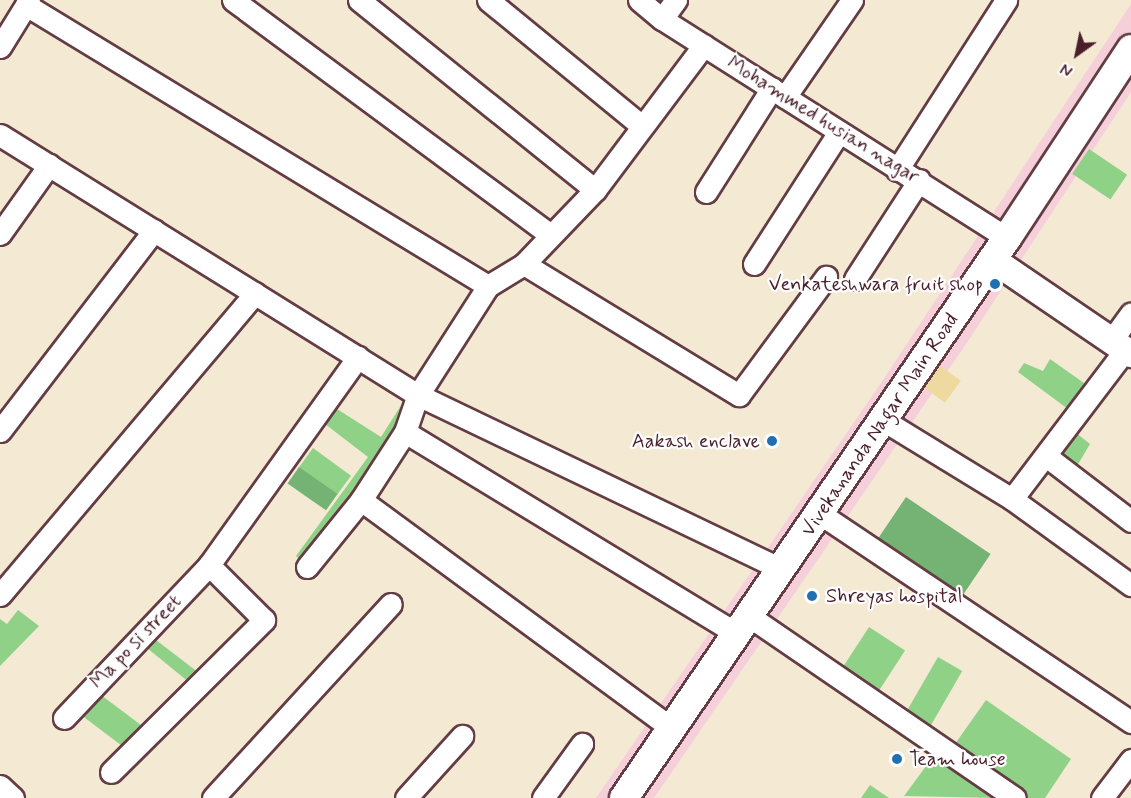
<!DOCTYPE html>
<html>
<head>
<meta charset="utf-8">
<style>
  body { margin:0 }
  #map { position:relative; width:1131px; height:798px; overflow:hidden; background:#f4e9d3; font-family:Mynerve,sans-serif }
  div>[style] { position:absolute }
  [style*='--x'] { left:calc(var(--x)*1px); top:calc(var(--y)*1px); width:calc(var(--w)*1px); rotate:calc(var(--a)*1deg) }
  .built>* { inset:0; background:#f5cfda }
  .green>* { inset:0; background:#90d188; transform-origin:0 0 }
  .forest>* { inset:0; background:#74b374; transform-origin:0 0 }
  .sand>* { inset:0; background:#eeda9e; transform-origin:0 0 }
  .roads { filter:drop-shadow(2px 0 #643d44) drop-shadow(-2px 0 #643d44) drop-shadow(0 2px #643d44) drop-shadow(0 -2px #643d44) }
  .minor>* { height:21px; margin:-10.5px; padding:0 10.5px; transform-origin:10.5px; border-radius:10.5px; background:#fff }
  .tertiary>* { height:26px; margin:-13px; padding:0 13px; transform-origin:13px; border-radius:13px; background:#fff }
  .secondary>* { height:28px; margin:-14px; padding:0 14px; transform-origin:14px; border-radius:14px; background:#fff }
  .dots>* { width:16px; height:16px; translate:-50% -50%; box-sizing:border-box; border:3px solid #fff; border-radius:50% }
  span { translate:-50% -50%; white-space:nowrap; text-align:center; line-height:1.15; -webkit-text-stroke:4.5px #fff; paint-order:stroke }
  .street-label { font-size:20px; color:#4a1f2b }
  .poi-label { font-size:20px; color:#4a1f2b }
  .right { translate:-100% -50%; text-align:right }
  .left { translate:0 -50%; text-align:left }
  .north { position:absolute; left:1047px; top:24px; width:60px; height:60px; -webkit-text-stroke:4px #fff; paint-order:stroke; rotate:213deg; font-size:16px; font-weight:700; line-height:24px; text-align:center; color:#4a1f2b }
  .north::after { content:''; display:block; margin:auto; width:21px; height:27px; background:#4a1f2b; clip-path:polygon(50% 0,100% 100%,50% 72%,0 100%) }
</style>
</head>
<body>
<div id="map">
  <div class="built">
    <i style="clip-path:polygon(1131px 4px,1131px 92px,966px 344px,654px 798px,596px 798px,881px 383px)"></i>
  </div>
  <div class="green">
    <i style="left:1089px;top:149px;width:46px;height:30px;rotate:34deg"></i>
    <i style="clip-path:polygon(1050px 359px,1091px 388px,1072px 412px,1018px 372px,1024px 363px,1043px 371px)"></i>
    <i style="clip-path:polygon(407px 396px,402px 430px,304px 564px,296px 556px,368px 457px,325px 424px,337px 409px,381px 437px)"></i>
    <i style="clip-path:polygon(1070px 428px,1090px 444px,1074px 471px,1049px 455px)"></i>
    <i style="left:313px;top:448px;width:47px;height:24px;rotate:36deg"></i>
    <i style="clip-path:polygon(18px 610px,39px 626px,0 666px,0 619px,7px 624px)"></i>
    <i style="left:869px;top:627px;width:43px;height:51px;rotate:33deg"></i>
    <i style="clip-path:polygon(156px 640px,199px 673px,190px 683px,147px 648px)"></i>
    <i style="left:938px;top:657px;width:28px;height:65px;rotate:30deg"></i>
    <i style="left:101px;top:695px;width:55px;height:28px;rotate:37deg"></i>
    <i style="clip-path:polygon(986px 700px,1071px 759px,1045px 798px,1022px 798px,950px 751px)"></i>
    <i style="clip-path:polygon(935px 754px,997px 798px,904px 796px)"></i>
    <i style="clip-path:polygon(870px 785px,889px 798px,861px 798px)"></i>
  </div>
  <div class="forest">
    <i style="left:299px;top:467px;width:47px;height:20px;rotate:35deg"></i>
    <i style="left:906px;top:497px;width:102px;height:56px;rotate:34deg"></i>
  </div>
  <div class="sand">
    <i style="left:939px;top:365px;width:27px;height:27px;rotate:36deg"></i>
  </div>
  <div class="roads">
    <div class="minor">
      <i style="--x:233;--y:0;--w:395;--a:36.5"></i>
      <i style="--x:359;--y:0;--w:303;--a:38.8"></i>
      <i style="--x:488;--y:0;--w:199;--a:39.3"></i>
      <i style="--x:639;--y:0;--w:30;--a:40"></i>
      <i style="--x:662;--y:19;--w:409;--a:32.4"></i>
      <i style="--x:26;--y:5;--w:541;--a:31.31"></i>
      <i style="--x:662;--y:19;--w:24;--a:-54"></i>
      <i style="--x:0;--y:47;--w:55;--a:-58.3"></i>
      <i style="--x:785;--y:97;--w:118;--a:-55.4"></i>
      <i style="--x:0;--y:135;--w:492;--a:31.9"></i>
      <i style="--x:418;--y:395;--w:403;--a:25.6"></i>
      <i style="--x:897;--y:170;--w:202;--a:-57.3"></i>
      <i style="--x:706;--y:192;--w:123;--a:-57.6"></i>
      <i style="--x:0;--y:234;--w:85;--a:-54.6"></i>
      <i style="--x:524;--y:264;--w:252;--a:31.4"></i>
      <i style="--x:739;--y:395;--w:147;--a:-53.6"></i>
      <i style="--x:754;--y:264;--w:157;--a:-57.2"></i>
      <i style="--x:855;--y:279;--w:118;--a:-57.1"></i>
      <i style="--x:1111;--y:341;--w:34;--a:-54"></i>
      <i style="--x:883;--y:420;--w:151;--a:31.5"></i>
      <i style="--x:1012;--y:499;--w:147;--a:35.9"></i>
      <i style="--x:0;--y:431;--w:253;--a:-52.5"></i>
      <i style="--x:405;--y:432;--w:389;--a:31.3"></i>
      <i style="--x:1046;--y:456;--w:107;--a:37.4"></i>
      <i style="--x:1012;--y:499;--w:187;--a:-52.8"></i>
      <i style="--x:361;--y:500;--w:385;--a:36.3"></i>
      <i style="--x:819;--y:513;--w:376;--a:33.8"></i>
      <i style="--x:307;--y:567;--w:86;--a:-51.1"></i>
      <i style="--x:361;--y:500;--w:81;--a:-57.1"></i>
      <i style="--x:405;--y:432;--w:39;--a:-71"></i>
      <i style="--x:418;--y:395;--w:130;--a:-57.3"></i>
      <i style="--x:488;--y:286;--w:42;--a:-31.4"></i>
      <i style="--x:524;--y:264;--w:103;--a:-46.2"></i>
      <i style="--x:595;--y:190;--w:181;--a:-53.1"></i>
      <i style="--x:0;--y:595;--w:395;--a:-49.8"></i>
      <i style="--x:749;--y:616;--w:322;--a:34.4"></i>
      <i style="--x:64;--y:718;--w:211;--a:-46.5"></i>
      <i style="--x:111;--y:772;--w:216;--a:-44.8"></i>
      <i style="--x:264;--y:620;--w:78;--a:-135"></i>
      <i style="--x:209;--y:565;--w:256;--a:-54.4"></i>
      <i style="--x:0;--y:786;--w:18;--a:43"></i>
      <i style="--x:213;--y:798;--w:263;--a:-47.5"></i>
      <i style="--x:406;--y:798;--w:84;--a:-47.9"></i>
      <i style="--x:543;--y:798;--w:67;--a:-54.2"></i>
      <i style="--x:1102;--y:798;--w:48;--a:-52.7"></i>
    </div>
    <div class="tertiary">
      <i style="--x:993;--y:260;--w:167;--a:34.3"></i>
    </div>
    <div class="secondary">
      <i style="--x:624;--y:798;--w:678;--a:-55.63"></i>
      <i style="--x:1007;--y:238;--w:226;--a:-56.7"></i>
    </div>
  </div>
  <div class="dots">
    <i style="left:995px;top:284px;background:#1f6fb2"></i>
    <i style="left:772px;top:441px;background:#1f6fb2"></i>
    <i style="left:812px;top:596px;background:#1f6fb2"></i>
    <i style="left:897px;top:759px;background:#1f6fb2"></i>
  </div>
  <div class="street-label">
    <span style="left:823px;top:120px;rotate:32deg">Mohammed husian nagar</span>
    <span style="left:880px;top:425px;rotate:-56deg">Vivekananda Nagar Main Road</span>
    <span style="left:136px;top:642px;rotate:-46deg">Ma po si street</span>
  </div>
  <div class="poi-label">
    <span class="right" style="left:983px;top:284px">Venkateshwara fruit shop</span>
    <span class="right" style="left:760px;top:441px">Aakash enclave</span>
    <span class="left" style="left:826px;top:596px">Shreyas hospital</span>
    <span class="left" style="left:909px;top:759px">Team house</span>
  </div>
  <div class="north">N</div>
</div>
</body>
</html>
